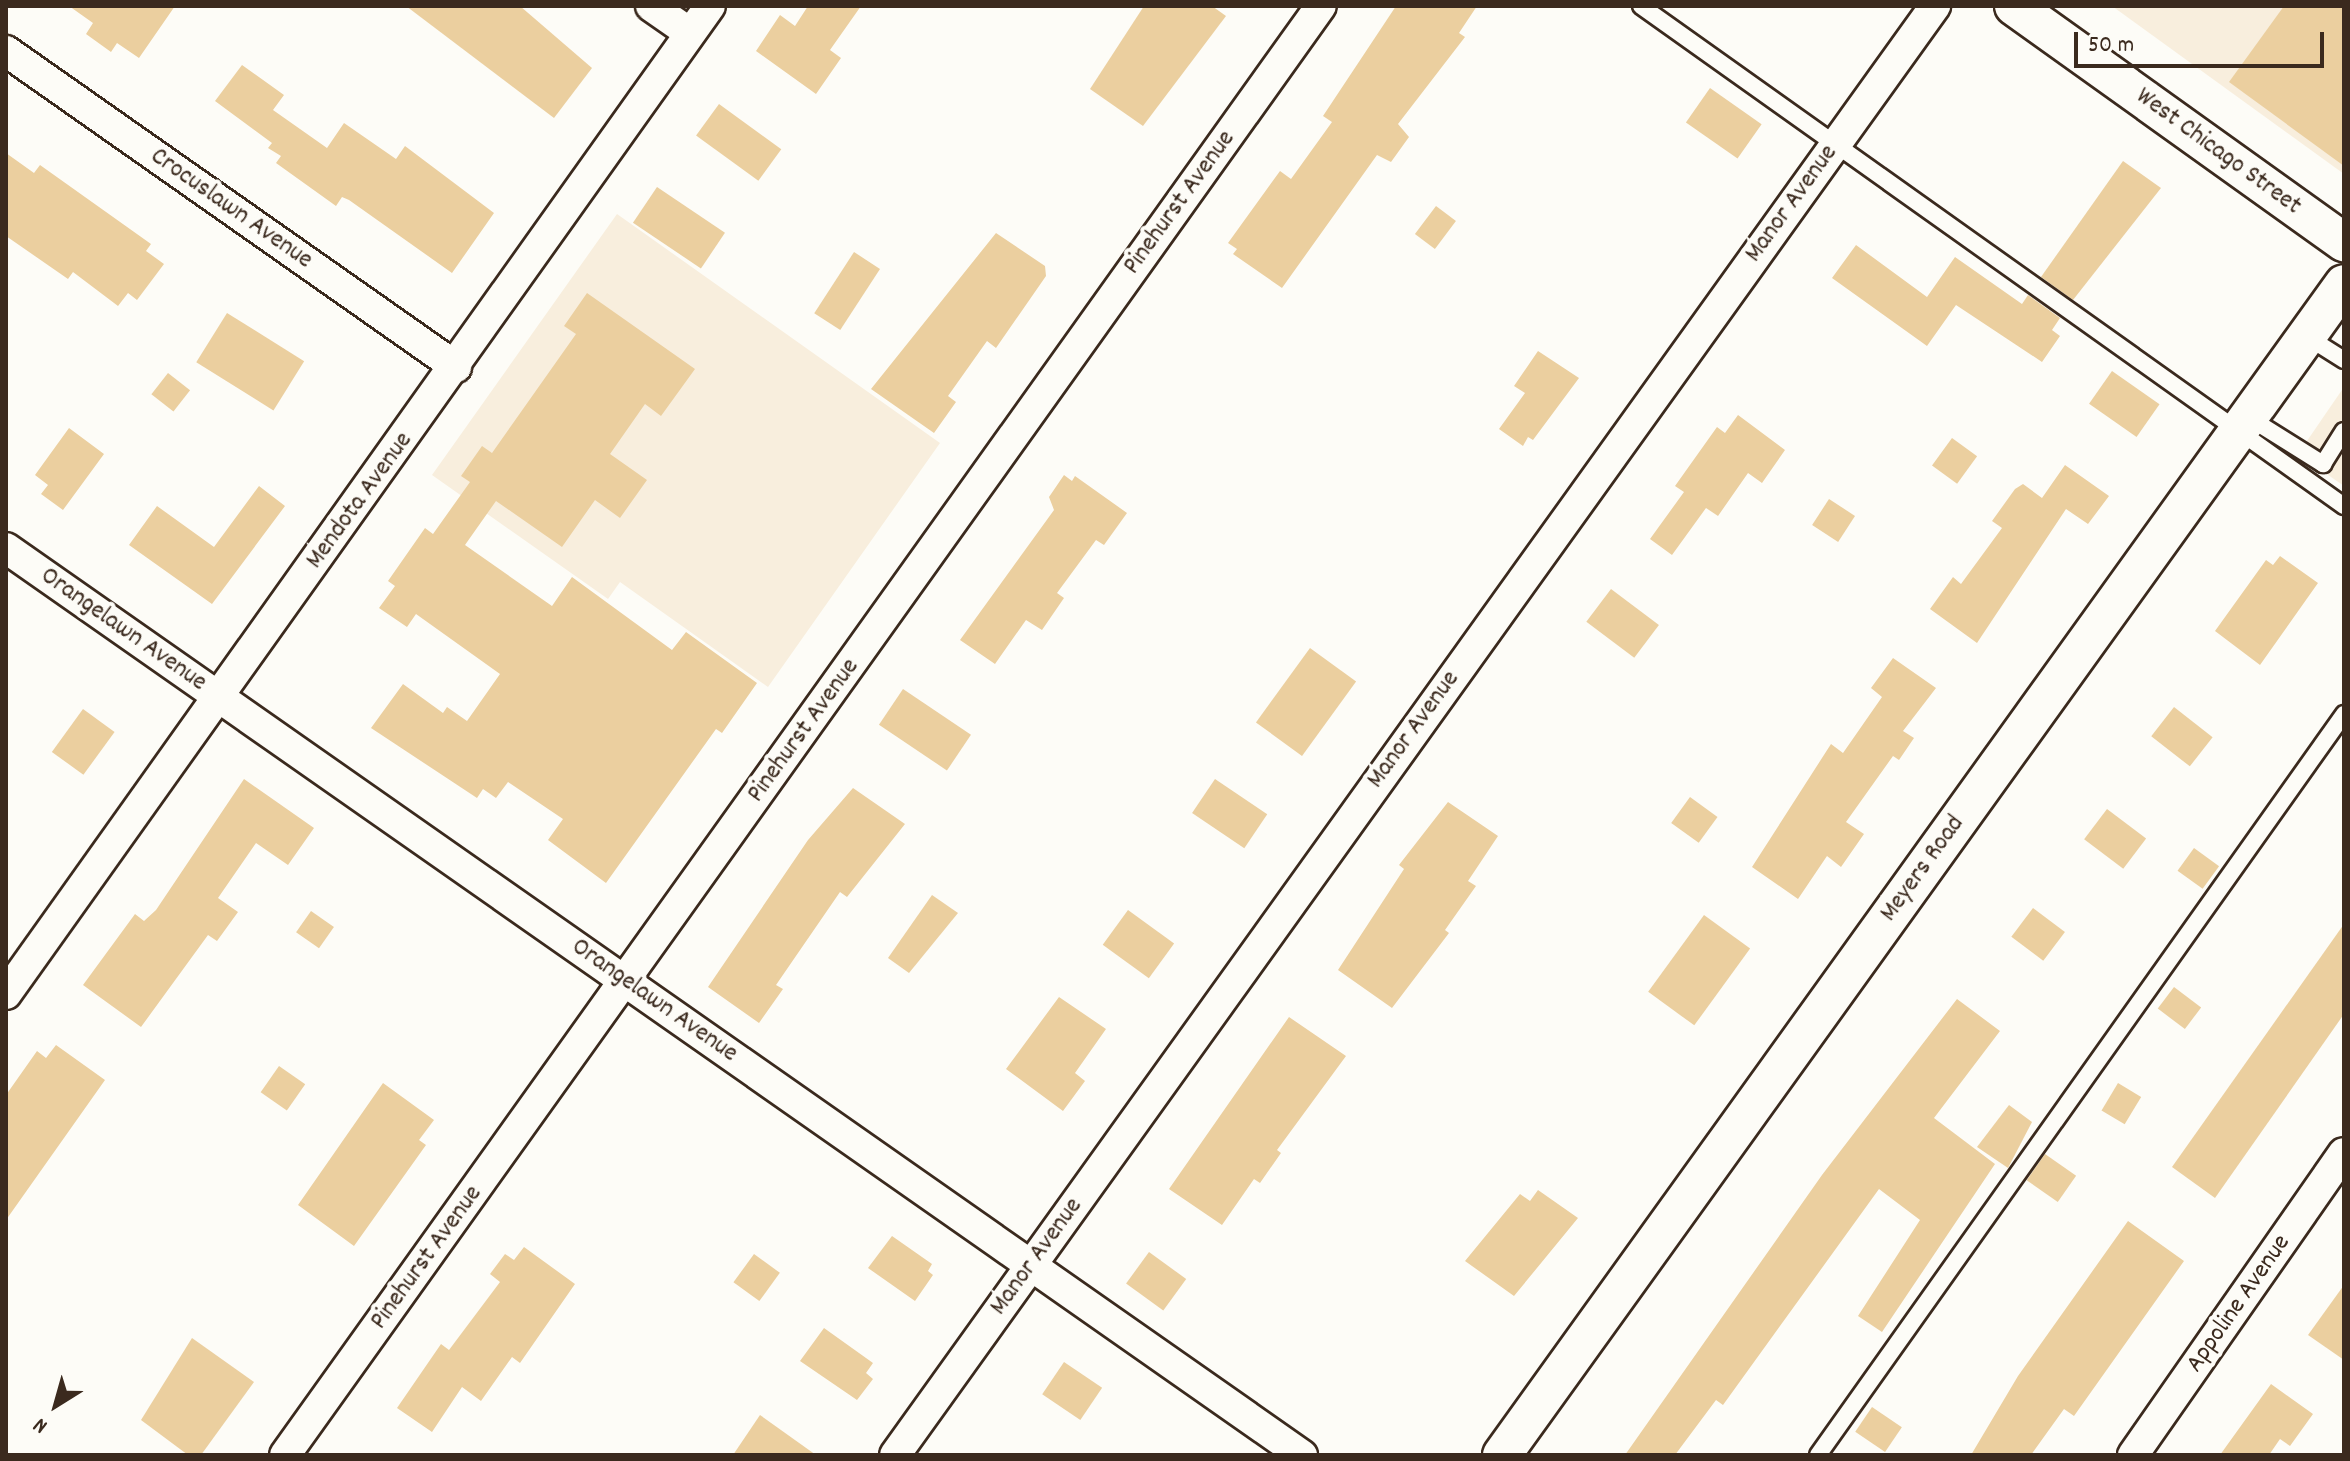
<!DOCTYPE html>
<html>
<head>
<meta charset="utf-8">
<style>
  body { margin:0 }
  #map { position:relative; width:2350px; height:1461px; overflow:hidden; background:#fdfcf7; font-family:Dekko,sans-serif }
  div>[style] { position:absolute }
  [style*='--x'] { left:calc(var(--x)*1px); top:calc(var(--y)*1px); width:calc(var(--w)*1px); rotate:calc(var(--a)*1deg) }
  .built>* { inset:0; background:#f8eedd }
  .building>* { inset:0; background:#ebcf9f; transform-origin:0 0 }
  .roads { filter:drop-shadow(2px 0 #3b2a1e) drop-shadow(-2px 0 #3b2a1e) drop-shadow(0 2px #3b2a1e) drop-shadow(0 -2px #3b2a1e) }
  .service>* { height:16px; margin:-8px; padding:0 8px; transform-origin:8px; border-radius:8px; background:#fdfcf7 }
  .minor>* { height:30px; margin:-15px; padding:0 15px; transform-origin:15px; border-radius:15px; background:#fdfcf7 }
  .tertiary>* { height:38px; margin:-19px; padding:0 19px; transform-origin:19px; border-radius:19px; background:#fdfcf7 }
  span { translate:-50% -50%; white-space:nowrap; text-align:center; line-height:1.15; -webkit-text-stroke:8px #fdfcf7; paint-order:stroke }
  .street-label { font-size:26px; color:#3b2a1e }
  .frame { position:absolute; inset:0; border:8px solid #3b2a1e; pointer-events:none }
  .north { position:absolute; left:16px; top:1365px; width:80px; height:80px; -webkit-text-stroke:6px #fdfcf7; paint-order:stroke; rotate:217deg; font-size:22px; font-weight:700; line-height:32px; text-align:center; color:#3b2a1e }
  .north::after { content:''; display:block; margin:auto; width:28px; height:36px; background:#3b2a1e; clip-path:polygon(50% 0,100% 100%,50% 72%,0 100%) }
  .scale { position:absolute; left:2074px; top:32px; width:250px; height:36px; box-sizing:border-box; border:4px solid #3b2a1e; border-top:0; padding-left:10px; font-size:24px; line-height:28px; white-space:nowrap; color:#3b2a1e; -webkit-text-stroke:6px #fdfcf7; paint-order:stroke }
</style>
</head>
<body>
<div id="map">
  <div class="built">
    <i style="clip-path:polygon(2112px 6px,2344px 6px,2344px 174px)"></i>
    <i style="clip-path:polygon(617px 214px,940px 443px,768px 687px,620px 582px,608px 599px,432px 475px)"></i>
    <i style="clip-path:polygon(2344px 387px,2344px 486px,2298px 454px)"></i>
  </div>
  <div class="building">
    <i style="clip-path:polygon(69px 6px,175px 6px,139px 58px,117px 43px,111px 52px,86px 34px,93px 23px)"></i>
    <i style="clip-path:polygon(406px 6px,520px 6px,592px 68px,554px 118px)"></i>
    <i style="clip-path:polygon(808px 6px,861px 6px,830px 50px,841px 58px,816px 94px,756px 51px,780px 15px,795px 26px)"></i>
    <i style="clip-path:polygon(1144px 6px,1212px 6px,1226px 16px,1143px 126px,1090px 89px)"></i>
    <i style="clip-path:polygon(1396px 6px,1477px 6px,1459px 33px,1465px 37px,1398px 124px,1409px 137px,1391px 162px,1377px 155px,1282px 288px,1233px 254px,1237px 249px,1228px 243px,1280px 171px,1291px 179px,1332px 122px,1323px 116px)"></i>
    <i style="clip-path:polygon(2284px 6px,2344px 6px,2344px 166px,2229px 82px)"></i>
    <i style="clip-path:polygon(242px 65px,284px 95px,273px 110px,327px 148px,344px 123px,396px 159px,405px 146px,494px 213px,452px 273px,349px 200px,342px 197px,336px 206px,276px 163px,281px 156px,268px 148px,272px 143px,215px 101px)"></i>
    <i style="left:1710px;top:88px;width:63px;height:42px;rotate:35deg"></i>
    <i style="left:719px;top:104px;width:77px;height:39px;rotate:36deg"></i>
    <i style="clip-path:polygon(6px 153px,34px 173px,40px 165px,151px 244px,146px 251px,164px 264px,137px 300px,128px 293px,118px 306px,73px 272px,68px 279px,6px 236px)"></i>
    <i style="clip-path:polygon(2123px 161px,2161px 188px,2073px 300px,2041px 277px)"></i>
    <i style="left:657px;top:187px;width:82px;height:43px;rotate:34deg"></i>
    <i style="left:1436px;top:206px;width:25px;height:35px;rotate:37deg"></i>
    <i style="clip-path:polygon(996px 233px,1045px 266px,1046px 276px,996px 348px,987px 341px,948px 396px,956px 402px,934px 433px,871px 389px)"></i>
    <i style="clip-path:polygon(1856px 245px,1927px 297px,1955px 257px,2022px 304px,2028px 295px,2060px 318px,2052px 330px,2060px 336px,2042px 362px,1956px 305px,1927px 346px,1832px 278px)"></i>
    <i style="left:854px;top:252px;width:31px;height:73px;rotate:33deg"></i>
    <i style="clip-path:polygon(587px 293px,695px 369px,661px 416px,645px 404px,610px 454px,647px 480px,620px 518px,595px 500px,562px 547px,496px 501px,465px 545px,552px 606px,572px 577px,672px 650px,686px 632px,757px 683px,722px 733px,716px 729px,606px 883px,548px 840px,563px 819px,508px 782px,496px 798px,483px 789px,477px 798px,371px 728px,403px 684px,443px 713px,447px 707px,467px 721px,500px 674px,416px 614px,407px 627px,379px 608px,395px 586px,388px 581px,425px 528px,433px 534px,470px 482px,461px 476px,482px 446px,492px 453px,576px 334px,564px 326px)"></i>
    <i style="left:227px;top:313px;width:91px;height:58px;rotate:32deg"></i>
    <i style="clip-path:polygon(1538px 351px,1579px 378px,1533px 440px,1528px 437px,1523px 446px,1499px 429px,1525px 393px,1514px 386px)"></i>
    <i style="left:2112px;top:371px;width:58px;height:40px;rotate:35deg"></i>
    <i style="left:168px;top:373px;width:28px;height:27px;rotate:38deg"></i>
    <i style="clip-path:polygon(1738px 415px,1785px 450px,1762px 483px,1748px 473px,1718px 516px,1706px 508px,1672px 555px,1650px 539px,1684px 492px,1675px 486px,1717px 427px,1725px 433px)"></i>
    <i style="clip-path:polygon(69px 428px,104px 454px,63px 510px,41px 494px,48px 485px,35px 475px)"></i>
    <i style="left:1952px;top:438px;width:31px;height:34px;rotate:36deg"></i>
    <i style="clip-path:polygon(2065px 465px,2109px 496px,2088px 524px,2066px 509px,1977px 643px,1930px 609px,1953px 577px,1961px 584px,2002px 528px,1992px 521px,2015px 489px,2023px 484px,2042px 498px)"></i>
    <i style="clip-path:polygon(1064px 475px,1072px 481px,1075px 476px,1127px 513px,1104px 545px,1096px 540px,1057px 593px,1064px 598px,1042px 630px,1026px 620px,995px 664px,960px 640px,1054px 510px,1049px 497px)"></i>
    <i style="clip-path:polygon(259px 486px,285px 506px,212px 604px,129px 545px,157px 506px,214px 547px)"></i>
    <i style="left:1829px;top:499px;width:31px;height:31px;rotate:33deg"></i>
    <i style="clip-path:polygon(2280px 556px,2318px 583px,2260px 665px,2215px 631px,2266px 560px,2273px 565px)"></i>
    <i style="left:1611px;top:589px;width:60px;height:41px;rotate:37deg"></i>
    <i style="left:1310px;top:648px;width:57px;height:92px;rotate:36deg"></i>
    <i style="clip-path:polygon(1893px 658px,1936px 688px,1903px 731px,1914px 738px,1899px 760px,1893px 756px,1846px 822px,1864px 834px,1841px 867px,1827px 856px,1798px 899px,1752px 867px,1831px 744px,1843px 753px,1882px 697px,1871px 688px)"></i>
    <i style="left:903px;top:689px;width:82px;height:43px;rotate:34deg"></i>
    <i style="left:2174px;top:707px;width:49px;height:37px;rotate:38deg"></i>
    <i style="left:83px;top:709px;width:39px;height:53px;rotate:36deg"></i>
    <i style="clip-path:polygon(244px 779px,314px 828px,288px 865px,256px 843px,218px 898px,238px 912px,217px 941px,208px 935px,141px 1027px,83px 985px,135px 914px,144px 921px,156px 910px)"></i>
    <i style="left:1215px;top:779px;width:63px;height:41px;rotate:34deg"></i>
    <i style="clip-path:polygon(853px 788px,905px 824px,847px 897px,840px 892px,776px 985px,783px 989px,759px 1023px,708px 987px,808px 840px)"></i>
    <i style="left:1690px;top:797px;width:34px;height:32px;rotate:36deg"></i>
    <i style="clip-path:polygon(1448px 802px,1498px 836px,1468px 881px,1476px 886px,1445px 930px,1449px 933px,1392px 1008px,1338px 970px,1404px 869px,1399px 865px)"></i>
    <i style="left:2107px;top:809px;width:49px;height:38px;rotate:37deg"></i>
    <i style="left:2194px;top:848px;width:31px;height:28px;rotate:36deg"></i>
    <i style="clip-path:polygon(932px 895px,958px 913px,909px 973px,888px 958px)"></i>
    <i style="left:2033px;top:908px;width:40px;height:36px;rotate:37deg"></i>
    <i style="left:1128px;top:910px;width:57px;height:43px;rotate:36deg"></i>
    <i style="left:311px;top:911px;width:28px;height:26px;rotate:35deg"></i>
    <i style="left:1704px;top:915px;width:57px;height:95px;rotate:36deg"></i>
    <i style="clip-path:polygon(2344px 924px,2344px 1014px,2215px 1198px,2172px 1167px)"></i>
    <i style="left:2174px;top:987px;width:34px;height:27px;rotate:37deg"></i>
    <i style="clip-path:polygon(1059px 997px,1106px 1029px,1075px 1073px,1085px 1081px,1063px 1111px,1006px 1069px)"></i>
    <i style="clip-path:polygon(1957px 999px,2000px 1031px,1934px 1118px,1995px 1164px,1882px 1332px,1858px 1316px,1920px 1220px,1879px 1189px,1723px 1405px,1716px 1400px,1675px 1455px,1625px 1455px,1822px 1175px)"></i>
    <i style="clip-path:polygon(1289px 1017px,1346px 1056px,1277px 1150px,1281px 1153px,1260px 1183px,1254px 1179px,1222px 1225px,1169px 1189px)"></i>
    <i style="clip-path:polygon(56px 1045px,105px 1080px,6px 1220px,6px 1095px,37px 1051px,46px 1058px)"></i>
    <i style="left:279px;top:1066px;width:32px;height:32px;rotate:35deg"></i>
    <i style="clip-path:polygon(383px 1083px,434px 1120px,419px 1140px,426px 1145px,354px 1246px,298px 1205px)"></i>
    <i style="left:2118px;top:1083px;width:27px;height:32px;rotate:31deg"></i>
    <i style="clip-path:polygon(2009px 1105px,2032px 1122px,2008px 1168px,1977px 1147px)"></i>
    <i style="left:2045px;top:1154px;width:38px;height:32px;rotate:35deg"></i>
    <i style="clip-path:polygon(1538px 1190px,1578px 1218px,1514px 1296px,1465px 1261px,1520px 1194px,1530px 1201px)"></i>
    <i style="clip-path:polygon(2128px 1221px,2184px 1261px,2074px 1416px,2064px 1409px,2031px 1455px,1971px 1455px,2018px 1376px)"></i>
    <i style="clip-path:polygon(892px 1236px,932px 1264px,928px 1271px,933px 1275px,915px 1301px,868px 1268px)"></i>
    <i style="clip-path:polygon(524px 1247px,575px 1284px,520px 1363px,512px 1357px,481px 1401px,462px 1387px,432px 1432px,397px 1408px,441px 1344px,449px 1350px,500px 1282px,490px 1274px,505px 1254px,514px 1260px)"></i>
    <i style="left:1149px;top:1252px;width:46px;height:39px;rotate:36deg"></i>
    <i style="left:754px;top:1254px;width:32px;height:35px;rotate:36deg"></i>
    <i style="clip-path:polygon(2344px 1285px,2344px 1360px,2308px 1335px)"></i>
    <i style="clip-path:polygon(824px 1328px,873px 1363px,866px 1373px,873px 1379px,857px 1400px,800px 1361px)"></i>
    <i style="clip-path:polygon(192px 1338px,254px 1382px,201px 1455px,188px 1455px,141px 1420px)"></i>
    <i style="left:1064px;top:1362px;width:46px;height:39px;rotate:34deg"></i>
    <i style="clip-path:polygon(2271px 1384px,2313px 1414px,2290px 1446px,2280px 1439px,2269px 1455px,2220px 1455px)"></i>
    <i style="left:1872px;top:1407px;width:36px;height:30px;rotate:34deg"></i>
    <i style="clip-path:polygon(760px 1415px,816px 1455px,733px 1455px)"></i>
  </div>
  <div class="roads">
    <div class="service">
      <i style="--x:1641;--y:6;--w:863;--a:35.42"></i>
      <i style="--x:2306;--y:336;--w:45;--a:32.3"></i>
      <i style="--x:2248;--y:417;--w:89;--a:32.1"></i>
      <i style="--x:2323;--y:464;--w:39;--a:-58"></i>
      <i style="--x:1818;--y:1455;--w:909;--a:-54.63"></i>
    </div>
    <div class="minor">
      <i style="--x:651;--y:6;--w:47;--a:34.7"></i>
      <i style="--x:6;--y:51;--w:550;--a:35.08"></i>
      <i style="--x:6;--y:548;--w:1582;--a:34.99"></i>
      <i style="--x:6;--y:994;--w:1213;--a:-54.53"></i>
      <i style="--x:285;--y:1455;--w:1781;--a:-54.44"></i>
      <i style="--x:895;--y:1455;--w:1784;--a:-54.33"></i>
      <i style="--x:2133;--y:1455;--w:368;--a:-55.1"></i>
    </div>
    <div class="tertiary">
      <i style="--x:2014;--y:6;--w:406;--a:35.6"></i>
      <i style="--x:1502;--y:1455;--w:1442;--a:-54.28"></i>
    </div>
  </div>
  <div class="street-label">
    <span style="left:2218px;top:152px;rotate:36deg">West Chicago Street</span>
    <span style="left:1180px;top:203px;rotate:-54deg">Pinehurst Avenue</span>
    <span style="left:1792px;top:204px;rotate:-54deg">Manor Avenue</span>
    <span style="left:231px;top:209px;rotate:35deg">Crocuslawn Avenue</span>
    <span style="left:360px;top:501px;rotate:-54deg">Mendota Avenue</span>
    <span style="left:123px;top:630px;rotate:35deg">Orangelawn Avenue</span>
    <span style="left:1414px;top:730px;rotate:-54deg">Manor Avenue</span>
    <span style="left:804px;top:731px;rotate:-54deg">Pinehurst Avenue</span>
    <span style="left:1923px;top:869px;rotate:-54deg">Meyers Road</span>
    <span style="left:654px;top:1001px;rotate:35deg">Orangelawn Avenue</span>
    <span style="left:1037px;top:1257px;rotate:-54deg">Manor Avenue</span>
    <span style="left:427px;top:1258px;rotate:-54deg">Pinehurst Avenue</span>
    <span style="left:2239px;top:1304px;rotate:-55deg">Appoline Avenue</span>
  </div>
  <div class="frame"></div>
  <div class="north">N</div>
  <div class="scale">50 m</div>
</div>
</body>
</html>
